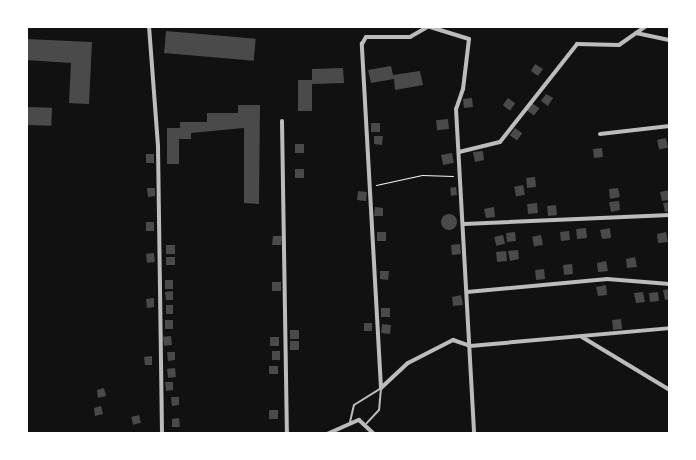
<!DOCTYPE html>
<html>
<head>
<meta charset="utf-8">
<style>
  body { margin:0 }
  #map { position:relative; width:696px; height:460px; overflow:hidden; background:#111; font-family:Merriweather,serif }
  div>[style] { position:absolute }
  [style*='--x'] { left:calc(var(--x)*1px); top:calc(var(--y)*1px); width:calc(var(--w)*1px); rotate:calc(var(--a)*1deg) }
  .building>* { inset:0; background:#4a4a4a; transform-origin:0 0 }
  .round { border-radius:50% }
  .path>* { height:1px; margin:-0.5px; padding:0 0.5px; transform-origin:0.5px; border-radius:0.5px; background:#f5f5f5 }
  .service>* { height:2px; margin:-1px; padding:0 1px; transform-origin:1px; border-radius:1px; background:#bcbcbc }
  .minor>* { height:4px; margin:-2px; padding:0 2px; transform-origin:2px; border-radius:2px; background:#bcbcbc }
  span { translate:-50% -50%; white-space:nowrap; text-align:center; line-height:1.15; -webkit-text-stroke:4.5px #fff; paint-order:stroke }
  .frame { position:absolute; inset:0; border:28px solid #fff; pointer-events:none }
</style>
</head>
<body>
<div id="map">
  <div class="building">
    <i style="left:166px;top:31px;width:90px;height:22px;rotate:5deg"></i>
    <i style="clip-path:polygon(26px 39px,92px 42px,89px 104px,69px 103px,71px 63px,26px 60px)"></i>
    <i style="clip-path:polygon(535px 64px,543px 69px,538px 76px,531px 71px)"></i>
    <i style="clip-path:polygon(391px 66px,393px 75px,420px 71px,423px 85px,395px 90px,394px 79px,371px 83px,368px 70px)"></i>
    <i style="clip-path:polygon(343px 68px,344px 83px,312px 84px,312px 111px,298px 111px,298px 80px,312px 80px,312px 69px)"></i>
    <i style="clip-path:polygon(546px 94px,553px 98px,548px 106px,541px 101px)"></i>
    <i style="left:472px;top:98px;width:9px;height:9px;rotate:84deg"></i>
    <i style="left:508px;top:98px;width:9px;height:9px;rotate:36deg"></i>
    <i style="left:532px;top:103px;width:9px;height:9px;rotate:36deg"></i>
    <i style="clip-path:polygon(238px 105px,260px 105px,259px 204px,244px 203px,244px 128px,191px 133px,191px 139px,179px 139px,179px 164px,167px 164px,167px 128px,180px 128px,180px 122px,207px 122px,207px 113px,238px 113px)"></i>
    <i style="left:28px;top:107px;width:24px;height:18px;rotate:2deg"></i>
    <i style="left:448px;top:119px;width:10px;height:12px;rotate:84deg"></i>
    <i style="left:371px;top:123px;width:9px;height:9px"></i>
    <i style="left:515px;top:128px;width:9px;height:9px;rotate:36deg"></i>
    <i style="clip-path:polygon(374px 136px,383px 136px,382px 145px,374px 144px)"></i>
    <i style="left:666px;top:138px;width:10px;height:9px;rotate:79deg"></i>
    <i style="left:295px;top:144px;width:9px;height:9px"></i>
    <i style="left:602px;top:148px;width:9px;height:9px;rotate:84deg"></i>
    <i style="clip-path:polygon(483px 151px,484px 160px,475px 162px,473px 152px)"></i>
    <i style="left:452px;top:153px;width:10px;height:11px;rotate:79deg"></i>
    <i style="left:146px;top:154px;width:8px;height:9px"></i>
    <i style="left:295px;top:169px;width:9px;height:9px"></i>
    <i style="left:535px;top:177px;width:10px;height:9px;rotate:84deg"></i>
    <i style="left:523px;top:185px;width:10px;height:9px;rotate:79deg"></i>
    <i style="left:456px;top:187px;width:8px;height:6px;rotate:83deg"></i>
    <i style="clip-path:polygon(147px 188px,155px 188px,155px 196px,148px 197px)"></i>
    <i style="clip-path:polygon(618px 188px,620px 197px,610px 199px,609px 189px)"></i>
    <i style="clip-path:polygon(669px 190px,670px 200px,662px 201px,660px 192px)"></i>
    <i style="left:358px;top:191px;width:9px;height:9px;rotate:6deg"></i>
    <i style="clip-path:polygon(619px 201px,620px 210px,611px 212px,609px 202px)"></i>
    <i style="clip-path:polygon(670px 202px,670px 211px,665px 212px,663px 203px)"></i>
    <i style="left:537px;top:203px;width:10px;height:10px;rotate:84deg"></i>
    <i style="left:556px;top:205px;width:10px;height:9px;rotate:84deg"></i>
    <i style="clip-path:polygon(375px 207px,383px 208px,383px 216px,374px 216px)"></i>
    <i style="clip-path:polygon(494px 207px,495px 217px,486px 218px,484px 209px)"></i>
    <i class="round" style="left:441px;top:214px;width:16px;height:16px"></i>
    <i style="left:146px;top:222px;width:8px;height:9px"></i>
    <i style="left:586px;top:228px;width:10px;height:10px;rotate:84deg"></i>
    <i style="clip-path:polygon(610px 228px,611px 238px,602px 239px,600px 230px)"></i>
    <i style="left:569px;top:231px;width:9px;height:9px;rotate:84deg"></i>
    <i style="left:377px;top:232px;width:9px;height:9px"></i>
    <i style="left:515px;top:232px;width:9px;height:9px;rotate:84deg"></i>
    <i style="clip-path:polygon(666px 232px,668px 242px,658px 243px,657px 234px)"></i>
    <i style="left:503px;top:235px;width:9px;height:9px;rotate:77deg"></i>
    <i style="left:541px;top:235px;width:10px;height:9px;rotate:79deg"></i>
    <i style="clip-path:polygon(273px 236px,282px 236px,281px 245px,272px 245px)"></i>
    <i style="left:460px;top:244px;width:10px;height:9px;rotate:84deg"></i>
    <i style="left:166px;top:245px;width:9px;height:9px"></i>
    <i style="clip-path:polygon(518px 250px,519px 259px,510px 261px,508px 251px)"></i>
    <i style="left:506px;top:251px;width:10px;height:10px;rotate:84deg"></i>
    <i style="left:154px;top:253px;width:9px;height:8px;rotate:84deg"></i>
    <i style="left:166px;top:257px;width:9px;height:8px"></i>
    <i style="clip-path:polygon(635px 257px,637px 267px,627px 268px,626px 259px)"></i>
    <i style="clip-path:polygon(606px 261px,608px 271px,598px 272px,597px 263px)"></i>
    <i style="left:572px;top:264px;width:10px;height:9px;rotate:84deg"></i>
    <i style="left:544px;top:269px;width:10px;height:9px;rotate:84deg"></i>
    <i style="clip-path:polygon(380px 271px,389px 271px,388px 280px,380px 279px)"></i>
    <i style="left:173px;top:280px;width:9px;height:8px;rotate:90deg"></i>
    <i style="left:272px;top:282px;width:9px;height:9px"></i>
    <i style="clip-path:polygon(606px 285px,607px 295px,598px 296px,596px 287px)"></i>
    <i style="clip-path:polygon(670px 289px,670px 299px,665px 300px,663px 290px)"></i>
    <i style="clip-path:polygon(173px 291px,173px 300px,166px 300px,165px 292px)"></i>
    <i style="clip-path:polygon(643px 292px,645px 302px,636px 303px,634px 293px)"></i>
    <i style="left:658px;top:292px;width:9px;height:9px;rotate:84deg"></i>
    <i style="clip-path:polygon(461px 295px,463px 305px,453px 306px,452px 297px)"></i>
    <i style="clip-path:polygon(154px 298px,154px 307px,147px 308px,146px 299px)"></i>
    <i style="left:166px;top:305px;width:7px;height:9px"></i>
    <i style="left:381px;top:308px;width:9px;height:9px"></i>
    <i style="left:621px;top:319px;width:10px;height:9px;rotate:84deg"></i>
    <i style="left:165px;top:320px;width:8px;height:9px"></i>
    <i style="left:364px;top:323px;width:8px;height:8px"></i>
    <i style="left:382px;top:324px;width:9px;height:9px;rotate:6deg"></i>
    <i style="left:290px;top:330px;width:9px;height:9px"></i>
    <i style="left:171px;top:336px;width:9px;height:8px;rotate:84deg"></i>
    <i style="left:270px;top:337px;width:9px;height:9px"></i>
    <i style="left:290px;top:341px;width:9px;height:9px"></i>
    <i style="left:272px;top:351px;width:8px;height:9px"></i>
    <i style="clip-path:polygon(167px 352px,175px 352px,175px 360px,168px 361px)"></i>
    <i style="clip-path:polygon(152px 356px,152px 365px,145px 365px,144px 357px)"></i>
    <i style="left:269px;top:366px;width:9px;height:8px"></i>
    <i style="left:175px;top:368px;width:9px;height:8px;rotate:84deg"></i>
    <i style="clip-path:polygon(165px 382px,173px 382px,173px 390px,166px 391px)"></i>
    <i style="clip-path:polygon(104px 388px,106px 396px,98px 398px,97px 390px)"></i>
    <i style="clip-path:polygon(171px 397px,179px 397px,179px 405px,172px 406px)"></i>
    <i style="clip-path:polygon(101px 406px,103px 414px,95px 416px,94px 408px)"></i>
    <i style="left:269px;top:410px;width:9px;height:9px"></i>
    <i style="left:139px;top:415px;width:8px;height:8px;rotate:76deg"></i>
    <i style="clip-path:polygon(179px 418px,180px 427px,172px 427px,172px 419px)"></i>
  </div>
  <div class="path">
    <i style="--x:376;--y:185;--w:47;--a:-12.3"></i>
    <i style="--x:422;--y:175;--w:31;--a:2"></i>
  </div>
  <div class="service">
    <i style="--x:350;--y:422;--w:17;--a:-77"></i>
    <i style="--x:354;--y:405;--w:32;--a:-32"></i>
    <i style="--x:381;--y:388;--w:22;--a:95"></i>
    <i style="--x:379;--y:410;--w:18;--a:133"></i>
  </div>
  <div class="minor">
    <i style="--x:149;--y:26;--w:120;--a:85.7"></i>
    <i style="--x:158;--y:146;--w:288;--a:89.2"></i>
    <i style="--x:427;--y:26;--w:44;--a:17.2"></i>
    <i style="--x:469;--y:39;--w:50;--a:96.8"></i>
    <i style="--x:463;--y:89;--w:21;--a:109"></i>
    <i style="--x:456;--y:109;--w:325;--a:86.8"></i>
    <i style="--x:636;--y:33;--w:35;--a:12"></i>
    <i style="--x:282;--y:121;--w:313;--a:89.1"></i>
    <i style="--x:600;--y:134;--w:70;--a:-6.5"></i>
    <i style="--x:459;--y:152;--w:42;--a:-13.7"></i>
    <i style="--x:500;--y:142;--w:125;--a:-51.8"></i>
    <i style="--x:577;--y:44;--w:42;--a:1.4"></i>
    <i style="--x:619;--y:45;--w:32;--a:-35"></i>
    <i style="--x:464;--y:224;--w:206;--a:-2.5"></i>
    <i style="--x:467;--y:292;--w:141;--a:-5.3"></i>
    <i style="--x:607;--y:279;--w:63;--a:4.5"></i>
    <i style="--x:582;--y:337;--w:103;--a:31.1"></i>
    <i style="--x:381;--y:388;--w:345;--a:-93.2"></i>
    <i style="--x:362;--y:44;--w:8;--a:-60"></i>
    <i style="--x:366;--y:37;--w:44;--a:0"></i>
    <i style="--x:410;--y:37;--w:20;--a:-30"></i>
    <i style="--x:381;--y:388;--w:37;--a:-43"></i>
    <i style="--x:408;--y:363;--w:51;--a:-27.1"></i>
    <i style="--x:453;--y:340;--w:18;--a:19"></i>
    <i style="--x:470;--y:346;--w:201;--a:-5.1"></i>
    <i style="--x:327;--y:434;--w:35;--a:-24"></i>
    <i style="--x:359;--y:420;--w:21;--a:43"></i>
  </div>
  <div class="frame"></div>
</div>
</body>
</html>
